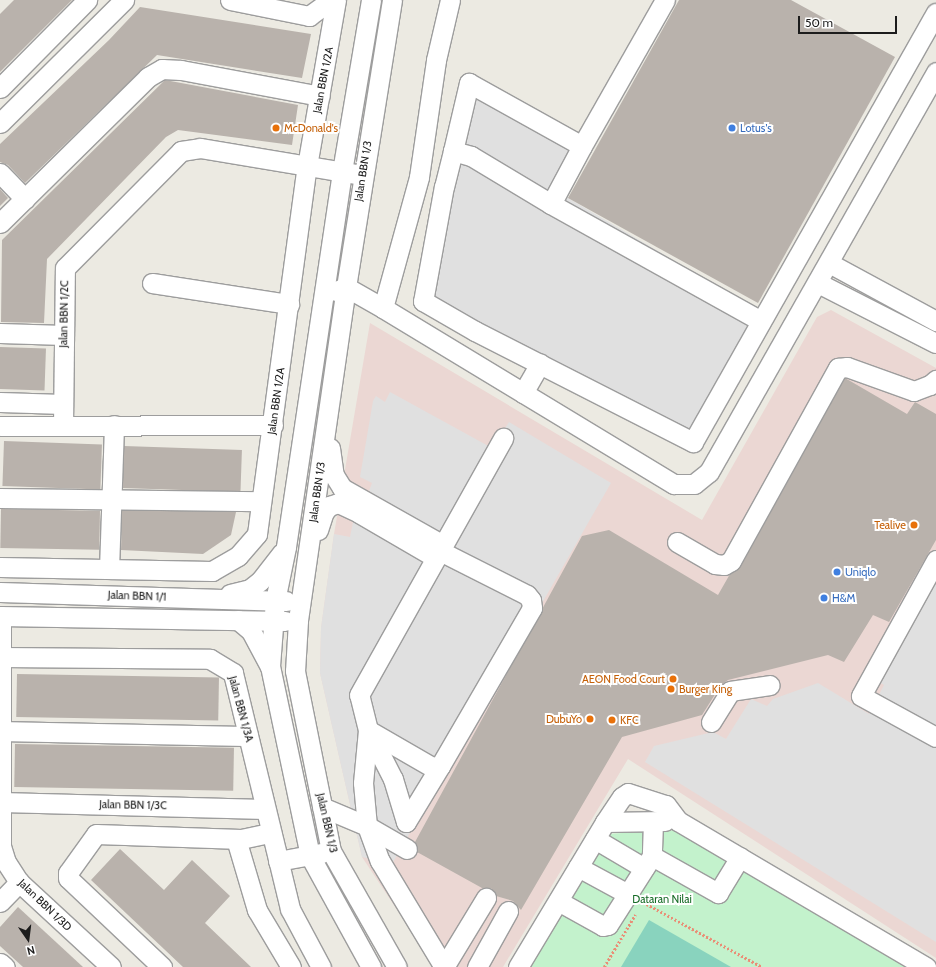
<!DOCTYPE html>
<html>
<head>
<meta charset="utf-8">
<style>
  body { margin:0 }
  #map { position:relative; width:936px; height:967px; overflow:hidden; background:#eceae2; font-family:Cabin,sans-serif }
  div>[style] { position:absolute }
  [style*='--x'] { left:calc(var(--x)*1px); top:calc(var(--y)*1px); width:calc(var(--w)*1px); rotate:calc(var(--a)*1deg) }
  .commercial>* { inset:0; background:#ebd7d3 }
  .park>* { inset:0; background:#c3f2cc }
  .pitch>* { inset:0; background:#89d3be }
  .parking>* { inset:0; background:#e0e0e0 }
  .building>* { inset:0; background:#b9b2ac; transform-origin:0 0 }
  .path>* { height:2.5px; margin-top:-1.25px; transform-origin:0; background:repeating-linear-gradient(90deg,#e98e76 0 2px,transparent 0 4px) }
  .roads { filter:drop-shadow(1px 0 #9d9d9d) drop-shadow(-1px 0 #9d9d9d) drop-shadow(0 1px #9d9d9d) drop-shadow(0 -1px #9d9d9d) }
  .minor>* { height:19px; margin:-9.5px; padding:0 9.5px; transform-origin:9.5px; border-radius:9.5px; background:#fff }
  .dots>* { width:11px; height:11px; translate:-50% -50%; box-sizing:border-box; border:2px solid #fff; border-radius:50% }
  span { translate:-50% -50%; white-space:nowrap; text-align:center; line-height:1.15; -webkit-text-stroke:4px #fff; paint-order:stroke }
  .street-label { font-size:11px; color:#1c1c1c }
  .food-label { font-size:11px; color:#c56008 }
  .left { translate:0 -50%; text-align:left }
  .right { translate:-100% -50%; text-align:right }
  .shop-label { font-size:11px; color:#366cbe }
  .park-label { font-size:11px; color:#176c27 }
  .north { position:absolute; left:8px; top:919px; width:40px; height:40px; -webkit-text-stroke:3px #fff; paint-order:stroke; rotate:166deg; font-size:11px; font-weight:700; line-height:16px; text-align:center; color:#1c1c1c }
  .north::after { content:''; display:block; margin:auto; width:14px; height:18px; background:#1c1c1c; clip-path:polygon(50% 0,100% 100%,50% 72%,0 100%) }
  .scale { position:absolute; left:798px; top:16px; width:99px; height:18px; box-sizing:border-box; border:2px solid #1c1c1c; border-top:0; padding-left:5px; font-size:12px; line-height:14px; white-space:nowrap; color:#1c1c1c; -webkit-text-stroke:3px #fff; paint-order:stroke }
</style>
</head>
<body>
<div id="map">
  <div class="commercial">
    <i style="clip-path:polygon(831px 310px,936px 368px,936px 958px,628px 759px,503px 967px,435px 967px,362px 857px,320px 673px,321px 628px,334px 534px,370px 323px,702px 520px,817px 317px)"></i>
  </div>
  <div class="park">
    <i style="clip-path:polygon(679px 830px,910px 967px,525px 967px,604px 834px)"></i>
  </div>
  <div class="pitch">
    <i style="clip-path:polygon(649px 920px,731px 967px,621px 967px)"></i>
  </div>
  <div class="parking">
    <i style="clip-path:polygon(466px 80px,583px 141px,552px 197px,568px 198px,763px 313px,694px 440px,426px 301px)"></i>
    <i style="clip-path:polygon(390px 392px,492px 448px,509px 422px,611px 483px,392px 864px,362px 857px,320px 673px,321px 628px,334px 534px,350px 537px,353px 522px,374px 529px,388px 503px,369px 491px,372px 483px,360px 477px,373px 401px,376px 396px,385px 402px)"></i>
    <i style="clip-path:polygon(936px 583px,936px 942px,645px 762px,654px 746px,713px 732px,726px 739px,751px 699px,767px 706px,773px 699px,818px 683px,869px 714px,884px 685px,873px 678px,894px 655px)"></i>
  </div>
  <div class="building">
    <i style="clip-path:polygon(14px 0,72px 0,0 72px,0 14px)"></i>
    <i style="clip-path:polygon(679px 0,791px 0,895px 57px,758px 303px,568px 198px)"></i>
    <i style="clip-path:polygon(140px 7px,311px 34px,302px 78px,157px 55px,25px 183px,8px 165px,0 162px,0 144px,109px 40px)"></i>
    <i style="clip-path:polygon(165px 80px,298px 105px,292px 145px,178px 130px,166px 137px,47px 259px,44px 323px,1px 322px,2px 240px)"></i>
    <i style="clip-path:polygon(0 189px,8px 198px,0 206px)"></i>
    <i style="left:0;top:347px;width:46px;height:42px;rotate:2deg"></i>
    <i style="clip-path:polygon(845px 378px,907px 414px,915px 402px,936px 414px,936px 540px,889px 622px,873px 615px,844px 662px,828px 655px,728px 680px,721px 685px,702px 715px,622px 737px,521px 910px,513px 901px,496px 896px,491px 888px,482px 888px,417px 852px,415px 842px,582px 536px,609px 530px,718px 595px,730px 574px,741px 566px)"></i>
    <i style="left:4px;top:441px;width:98px;height:45px;rotate:2deg"></i>
    <i style="left:124px;top:446px;width:118px;height:42px;rotate:2deg"></i>
    <i style="left:1px;top:509px;width:99px;height:39px;rotate:1deg"></i>
    <i style="clip-path:polygon(122px 510px,236px 512px,231px 535px,203px 554px,121px 550px)"></i>
    <i style="left:17px;top:674px;width:202px;height:43px;rotate:1deg"></i>
    <i style="left:15px;top:744px;width:219px;height:43px;rotate:1deg"></i>
    <i style="clip-path:polygon(120px 849px,164px 890px,192px 860px,230px 896px,205px 923px,251px 967px,183px 967px,91px 880px)"></i>
    <i style="clip-path:polygon(18px 907px,83px 967px,23px 967px,0 946px,0 927px)"></i>
  </div>
  <div class="path">
    <i style="--x:643;--y:902;--w:136;--a:28.6"></i>
    <i style="--x:604;--y:967;--w:61;--a:-59.2"></i>
  </div>
  <div class="roads">
    <div class="minor">
      <i style="--x:230;--y:0;--w:81;--a:11.4"></i>
      <i style="--x:309;--y:16;--w:27;--a:-36"></i>
      <i style="--x:371;--y:0;--w:174;--a:99.6"></i>
      <i style="--x:342;--y:172;--w:379;--a:98.5"></i>
      <i style="--x:286;--y:547;--w:55;--a:101.5"></i>
      <i style="--x:275;--y:601;--w:65;--a:94.4"></i>
      <i style="--x:270;--y:666;--w:194;--a:78.1"></i>
      <i style="--x:310;--y:856;--w:127;--a:61.2"></i>
      <i style="--x:392;--y:0;--w:291;--a:99.1"></i>
      <i style="--x:346;--y:287;--w:337;--a:98.2"></i>
      <i style="--x:298;--y:621;--w:50;--a:93.4"></i>
      <i style="--x:295;--y:671;--w:184;--a:78.7"></i>
      <i style="--x:331;--y:851;--w:133;--a:60.4"></i>
      <i style="--x:0;--y:88;--w:124;--a:-45.3"></i>
      <i style="--x:0;--y:123;--w:175;--a:-44.8"></i>
      <i style="--x:582;--y:146;--w:168;--a:-60.4"></i>
      <i style="--x:453;--y:151;--w:70;--a:-76.8"></i>
      <i style="--x:469;--y:83;--w:129;--a:29.1"></i>
      <i style="--x:582;--y:146;--w:66;--a:118.1"></i>
      <i style="--x:0;--y:173;--w:36;--a:46"></i>
      <i style="--x:0;--y:223;--w:208;--a:-44.6"></i>
      <i style="--x:148;--y:77;--w:16;--a:-30"></i>
      <i style="--x:162;--y:69;--w:19;--a:3"></i>
      <i style="--x:181;--y:70;--w:141;--a:10.6"></i>
      <i style="--x:829;--y:263;--w:122;--a:28.5"></i>
      <i style="--x:152;--y:283;--w:139;--a:8.7"></i>
      <i style="--x:818;--y:283;--w:132;--a:27"></i>
      <i style="--x:336;--y:291;--w:11;--a:-22"></i>
      <i style="--x:346;--y:287;--w:43;--a:29.6"></i>
      <i style="--x:383;--y:308;--w:340;--a:31.2"></i>
      <i style="--x:674;--y:484;--w:20;--a:0"></i>
      <i style="--x:694;--y:484;--w:19;--a:-39"></i>
      <i style="--x:709;--y:472;--w:460;--a:-60.4"></i>
      <i style="--x:383;--y:308;--w:136;--a:-74.6"></i>
      <i style="--x:419;--y:177;--w:118;--a:-81.7"></i>
      <i style="--x:436;--y:60;--w:62;--a:-76.9"></i>
      <i style="--x:761;--y:321;--w:240;--a:-150.9"></i>
      <i style="--x:551;--y:204;--w:93;--a:-149"></i>
      <i style="--x:471;--y:156;--w:19;--a:-164"></i>
      <i style="--x:453;--y:151;--w:36;--a:104"></i>
      <i style="--x:444;--y:186;--w:117;--a:100.3"></i>
      <i style="--x:423;--y:301;--w:60;--a:30"></i>
      <i style="--x:475;--y:331;--w:245;--a:27"></i>
      <i style="--x:693;--y:442;--w:493;--a:-60.5"></i>
      <i style="--x:0;--y:333;--w:64;--a:1.8"></i>
      <i style="--x:523;--y:393;--w:34;--a:-60"></i>
      <i style="--x:0;--y:402;--w:63;--a:1.8"></i>
      <i style="--x:0;--y:426;--w:273;--a:-0.2"></i>
      <i style="--x:63;--y:426;--w:158;--a:-89.3"></i>
      <i style="--x:65;--y:268;--w:165;--a:-45.2"></i>
      <i style="--x:181;--y:151;--w:19;--a:-9"></i>
      <i style="--x:200;--y:148;--w:157;--a:9.5"></i>
      <i style="--x:330;--y:448;--w:27;--a:82"></i>
      <i style="--x:334;--y:475;--w:15;--a:58"></i>
      <i style="--x:342;--y:488;--w:116;--a:29.4"></i>
      <i style="--x:0;--y:498;--w:261;--a:0.7"></i>
      <i style="--x:318;--y:530;--w:19;--a:-72"></i>
      <i style="--x:324;--y:512;--w:8;--a:-50"></i>
      <i style="--x:329;--y:506;--w:9;--a:-18"></i>
      <i style="--x:338;--y:503;--w:23;--a:25"></i>
      <i style="--x:359;--y:513;--w:89;--a:30.3"></i>
      <i style="--x:677;--y:542;--w:44;--a:30.1"></i>
      <i style="--x:715;--y:564;--w:9;--a:6"></i>
      <i style="--x:724;--y:565;--w:8;--a:-30"></i>
      <i style="--x:731;--y:561;--w:221;--a:-61"></i>
      <i style="--x:838;--y:368;--w:9;--a:-6"></i>
      <i style="--x:847;--y:367;--w:71;--a:19.7"></i>
      <i style="--x:914;--y:391;--w:17;--a:-21"></i>
      <i style="--x:930;--y:385;--w:8;--a:-40"></i>
      <i style="--x:440;--y:551;--w:97;--a:26.8"></i>
      <i style="--x:527;--y:595;--w:6;--a:51"></i>
      <i style="--x:531;--y:600;--w:8;--a:83"></i>
      <i style="--x:532;--y:608;--w:183;--a:120.2"></i>
      <i style="--x:440;--y:766;--w:8;--a:173"></i>
      <i style="--x:432;--y:767;--w:74;--a:-150"></i>
      <i style="--x:368;--y:730;--w:36;--a:-104"></i>
      <i style="--x:359;--y:695;--w:295;--a:-60.7"></i>
      <i style="--x:936;--y:560;--w:155;--a:118.9"></i>
      <i style="--x:861;--y:696;--w:85;--a:28.7"></i>
      <i style="--x:0;--y:567;--w:212;--a:1.1"></i>
      <i style="--x:212;--y:571;--w:30;--a:-30"></i>
      <i style="--x:238;--y:556;--w:29;--a:-49"></i>
      <i style="--x:257;--y:534;--w:371;--a:-82.3"></i>
      <i style="--x:307;--y:166;--w:169;--a:-80.1"></i>
      <i style="--x:109;--y:569;--w:144;--a:-88"></i>
      <i style="--x:0;--y:592;--w:286;--a:1.8"></i>
      <i style="--x:230;--y:594;--w:21;--a:-14"></i>
      <i style="--x:250;--y:589;--w:13;--a:-39"></i>
      <i style="--x:260;--y:581;--w:36;--a:-52"></i>
      <i style="--x:0;--y:616;--w:285;--a:1"></i>
      <i style="--x:1;--y:616;--w:230;--a:90"></i>
      <i style="--x:1;--y:846;--w:17;--a:73"></i>
      <i style="--x:6;--y:862;--w:24;--a:57"></i>
      <i style="--x:19;--y:882;--w:125;--a:42.7"></i>
      <i style="--x:238;--y:620;--w:17;--a:40"></i>
      <i style="--x:251;--y:631;--w:40;--a:62"></i>
      <i style="--x:1;--y:657;--w:209;--a:0.5"></i>
      <i style="--x:210;--y:659;--w:27;--a:31"></i>
      <i style="--x:233;--y:673;--w:243;--a:76.4"></i>
      <i style="--x:290;--y:909;--w:66;--a:61.9"></i>
      <i style="--x:711;--y:722;--w:36;--a:-58"></i>
      <i style="--x:730;--y:691;--w:40;--a:-8.5"></i>
      <i style="--x:368;--y:730;--w:55;--a:63"></i>
      <i style="--x:393;--y:779;--w:45;--a:73.2"></i>
      <i style="--x:406;--y:822;--w:66;--a:-58.7"></i>
      <i style="--x:1;--y:731;--w:247;--a:1.2"></i>
      <i style="--x:1;--y:802;--w:264;--a:1.5"></i>
      <i style="--x:322;--y:807;--w:49;--a:22.9"></i>
      <i style="--x:367;--y:826;--w:43;--a:-95.3"></i>
      <i style="--x:363;--y:783;--w:53;--a:-84.6"></i>
      <i style="--x:605;--y:822;--w:60;--a:-1"></i>
      <i style="--x:653;--y:822;--w:34;--a:92"></i>
      <i style="--x:652;--y:856;--w:76;--a:29.3"></i>
      <i style="--x:718;--y:893;--w:42;--a:-58.6"></i>
      <i style="--x:367;--y:826;--w:37;--a:70"></i>
      <i style="--x:380;--y:861;--w:124;--a:58.9"></i>
      <i style="--x:367;--y:826;--w:46;--a:29.9"></i>
      <i style="--x:236;--y:839;--w:74;--a:73.5"></i>
      <i style="--x:257;--y:910;--w:66;--a:59.2"></i>
      <i style="--x:595;--y:839;--w:57;--a:30.6"></i>
      <i style="--x:278;--y:861;--w:45;--a:-10.3"></i>
      <i style="--x:578;--y:867;--w:57;--a:28.4"></i>
      <i style="--x:558;--y:901;--w:51;--a:29.1"></i>
      <i style="--x:603;--y:926;--w:5;--a:-11"></i>
      <i style="--x:608;--y:925;--w:82;--a:-57.5"></i>
      <i style="--x:0;--y:902;--w:28;--a:-46"></i>
      <i style="--x:0;--y:963;--w:6;--a:39"></i>
      <i style="--x:162;--y:967;--w:129;--a:-136.6"></i>
      <i style="--x:68;--y:878;--w:5;--a:-90"></i>
      <i style="--x:68;--y:873;--w:48;--a:-54.3"></i>
      <i style="--x:96;--y:834;--w:145;--a:2"></i>
      <i style="--x:241;--y:839;--w:30;--a:-12"></i>
      <i style="--x:444;--y:967;--w:81;--a:-58.7"></i>
      <i style="--x:477;--y:967;--w:64;--a:-61"></i>
      <i style="--x:518;--y:967;--w:169;--a:-59"></i>
      <i style="--x:605;--y:822;--w:30;--a:-56"></i>
      <i style="--x:622;--y:797;--w:7;--a:-34"></i>
      <i style="--x:628;--y:793;--w:40;--a:18"></i>
      <i style="--x:666;--y:805;--w:20;--a:53"></i>
      <i style="--x:678;--y:821;--w:288;--a:30.5"></i>
    </div>
  </div>
  <div class="dots">
    <i style="left:276px;top:128px;background:#e8710a"></i>
    <i style="left:732px;top:128px;background:#3f7fe0"></i>
    <i style="left:914px;top:525px;background:#e8710a"></i>
    <i style="left:837px;top:572px;background:#3f7fe0"></i>
    <i style="left:824px;top:598px;background:#3f7fe0"></i>
    <i style="left:673px;top:679px;background:#e8710a"></i>
    <i style="left:671px;top:689px;background:#e8710a"></i>
    <i style="left:590px;top:719px;background:#e8710a"></i>
    <i style="left:612px;top:720px;background:#e8710a"></i>
  </div>
  <div class="street-label">
    <span style="left:323px;top:80px;rotate:-79deg">Jalan BBN 1/2A</span>
    <span style="left:363px;top:171px;rotate:-81deg">Jalan BBN 1/3</span>
    <span style="left:64px;top:314px;rotate:-89deg">Jalan BBN 1/2C</span>
    <span style="left:276px;top:401px;rotate:-82deg">Jalan BBN 1/2A</span>
    <span style="left:317px;top:492px;rotate:-82deg">Jalan BBN 1/3</span>
    <span style="left:137px;top:596px;rotate:2deg">Jalan BBN 1/1</span>
    <span style="left:241px;top:709px;rotate:75deg">Jalan BBN 1/3A</span>
    <span style="left:133px;top:805px;rotate:1deg">Jalan BBN 1/3C</span>
    <span style="left:327px;top:823px;rotate:77deg">Jalan BBN 1/3</span>
    <span style="left:45px;top:905px;rotate:44deg">Jalan BBN 1/3D</span>
  </div>
  <div class="food-label">
    <span class="left" style="left:284px;top:128px">McDonald's</span>
    <span class="right" style="left:906px;top:525px">Tealive</span>
    <span class="right" style="left:665px;top:679px">AEON Food Court</span>
    <span class="left" style="left:679px;top:689px">Burger King</span>
    <span class="right" style="left:582px;top:719px">DubuYo</span>
    <span class="left" style="left:620px;top:720px">KFC</span>
  </div>
  <div class="shop-label">
    <span class="left" style="left:740px;top:128px">Lotus's</span>
    <span class="left" style="left:845px;top:572px">Uniqlo</span>
    <span class="left" style="left:832px;top:598px">H&amp;M</span>
  </div>
  <div class="park-label">
    <span style="left:662px;top:899px">Dataran Nilai</span>
  </div>
  <div class="north">N</div>
  <div class="scale">50 m</div>
</div>
</body>
</html>
